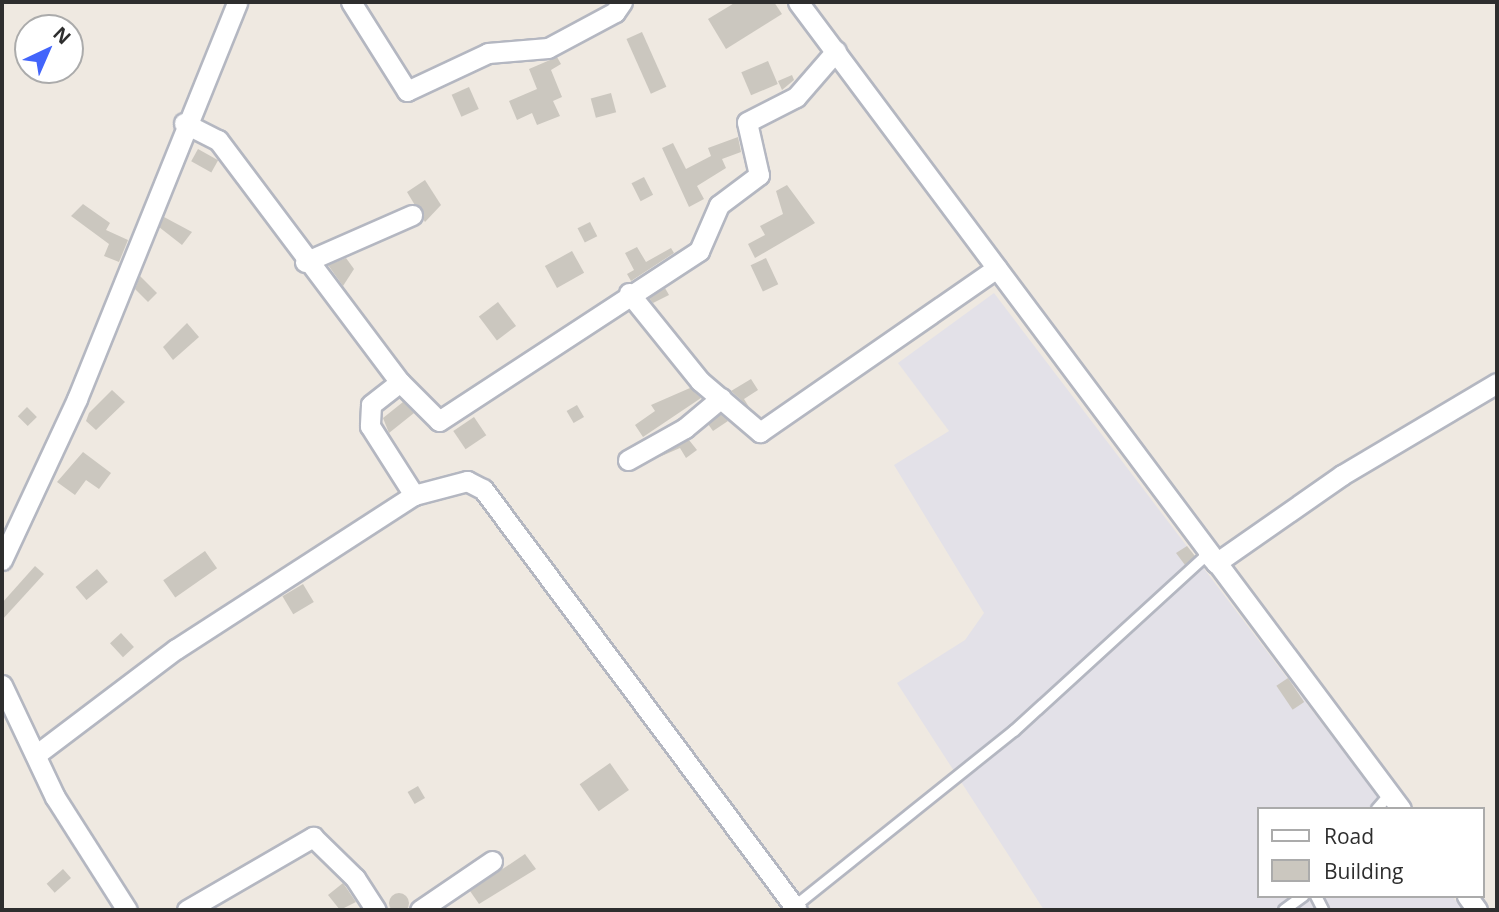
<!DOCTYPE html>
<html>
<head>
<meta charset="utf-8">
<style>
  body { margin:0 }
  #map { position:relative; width:1499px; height:912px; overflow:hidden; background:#efe9e1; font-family:"Open Sans",sans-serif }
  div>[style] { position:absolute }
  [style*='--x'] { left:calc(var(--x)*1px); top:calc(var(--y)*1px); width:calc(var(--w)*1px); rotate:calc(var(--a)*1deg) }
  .industrial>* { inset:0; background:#e3e1e8 }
  .building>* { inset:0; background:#cbc7bf; transform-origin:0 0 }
  .round { border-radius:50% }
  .roads { filter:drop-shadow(2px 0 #b4b7c1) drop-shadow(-2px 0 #b4b7c1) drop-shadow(0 2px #b4b7c1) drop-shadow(0 -2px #b4b7c1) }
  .lane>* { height:10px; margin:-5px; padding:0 5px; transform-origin:5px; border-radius:5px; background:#fff }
  .street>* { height:19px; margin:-9.5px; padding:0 9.5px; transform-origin:9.5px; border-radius:9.5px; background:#fff }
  span { translate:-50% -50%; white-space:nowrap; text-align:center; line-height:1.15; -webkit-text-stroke:5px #fff; paint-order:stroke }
  .frame { position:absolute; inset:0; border:4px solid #2e2e2e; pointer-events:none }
  .legend { position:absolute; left:1257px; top:807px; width:228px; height:91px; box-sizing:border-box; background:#fff; border:2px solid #ababab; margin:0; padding:9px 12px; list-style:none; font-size:21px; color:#2e2e2e }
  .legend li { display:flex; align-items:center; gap:14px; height:35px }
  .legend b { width:35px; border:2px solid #ababab }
  .north { position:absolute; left:14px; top:14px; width:70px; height:70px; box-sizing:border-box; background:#fff; border:2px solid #ababab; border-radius:50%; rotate:44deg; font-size:19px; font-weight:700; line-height:28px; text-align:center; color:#2e2e2e }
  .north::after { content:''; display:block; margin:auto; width:24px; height:32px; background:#4264fb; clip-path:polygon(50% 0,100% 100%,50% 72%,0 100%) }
</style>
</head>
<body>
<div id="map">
  <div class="industrial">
    <i style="clip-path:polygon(994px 293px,1387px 809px,1259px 809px,1259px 896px,1452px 896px,1463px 910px,1044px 910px,897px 683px,965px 640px,984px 613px,894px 465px,949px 431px,898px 363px)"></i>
  </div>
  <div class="building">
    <i style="clip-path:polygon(736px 2px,774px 2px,782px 14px,726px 49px,708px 19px)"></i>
    <i style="left:642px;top:32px;width:60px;height:17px;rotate:66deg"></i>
    <i style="clip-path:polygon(557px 57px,561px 64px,551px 70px,562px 97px,553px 101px,560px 116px,537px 125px,532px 113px,517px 120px,509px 101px,537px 89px,529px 69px)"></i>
    <i style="left:768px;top:61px;width:25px;height:29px;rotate:67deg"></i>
    <i style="clip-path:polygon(792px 75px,794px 80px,782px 90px,778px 81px)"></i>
    <i style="left:469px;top:87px;width:24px;height:19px;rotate:66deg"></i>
    <i style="left:611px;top:93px;width:20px;height:21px;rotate:75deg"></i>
    <i style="clip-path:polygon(738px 137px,741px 152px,722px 159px,726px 168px,697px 186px,704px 199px,689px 207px,662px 148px,673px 143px,686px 169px,711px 156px,708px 148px)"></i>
    <i style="left:198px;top:149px;width:23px;height:14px;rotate:29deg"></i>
    <i style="left:644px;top:177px;width:20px;height:14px;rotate:63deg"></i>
    <i style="clip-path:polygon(425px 180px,441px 205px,425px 222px,407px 192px)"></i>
    <i style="clip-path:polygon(787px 185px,815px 223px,755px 258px,748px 244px,765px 235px,760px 226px,783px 214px,776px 191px)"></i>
    <i style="clip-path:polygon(83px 204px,110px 223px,106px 230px,128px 240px,119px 262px,104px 256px,109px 244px,71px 216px)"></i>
    <i style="clip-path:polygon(164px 217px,192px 232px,182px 245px,159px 227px)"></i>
    <i style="left:590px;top:222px;width:16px;height:14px;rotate:63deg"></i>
    <i style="clip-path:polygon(637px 247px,646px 262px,671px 248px,674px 253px,631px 281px,627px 274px,634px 270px,625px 253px)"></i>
    <i style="left:572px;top:251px;width:25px;height:31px;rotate:61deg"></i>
    <i style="clip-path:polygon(346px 258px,354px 269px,343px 286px,328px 265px)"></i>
    <i style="left:766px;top:258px;width:29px;height:17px;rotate:65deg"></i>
    <i style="clip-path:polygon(140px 276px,157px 293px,148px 302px,135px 289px)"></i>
    <i style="clip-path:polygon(665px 288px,669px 295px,653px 303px,649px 298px)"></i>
    <i style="left:498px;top:302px;width:30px;height:24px;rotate:53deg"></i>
    <i style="clip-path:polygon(187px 323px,199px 337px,173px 360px,163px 347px)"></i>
    <i style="clip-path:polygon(751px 379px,758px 390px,744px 399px,749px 407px,731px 391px)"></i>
    <i style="clip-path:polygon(690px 388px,701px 398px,643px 437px,635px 425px,655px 411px,651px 405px)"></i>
    <i style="clip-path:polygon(112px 390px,125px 402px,96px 430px,86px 421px,89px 413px)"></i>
    <i style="clip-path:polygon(403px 402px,414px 413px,389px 433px,383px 418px)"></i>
    <i style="left:577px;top:405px;width:14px;height:12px;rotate:60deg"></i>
    <i style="left:27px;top:407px;width:14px;height:13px;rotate:45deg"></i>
    <i style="clip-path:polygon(720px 414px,728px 421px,713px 431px,708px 424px)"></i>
    <i style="left:474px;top:417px;width:22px;height:25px;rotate:56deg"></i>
    <i style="clip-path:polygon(689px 440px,697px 450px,686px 458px,680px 448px,657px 458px)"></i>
    <i style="clip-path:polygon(83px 452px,111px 473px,99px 489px,86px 480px,75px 495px,57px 482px)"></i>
    <i style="clip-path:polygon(1187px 546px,1195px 556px,1185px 565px,1176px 553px)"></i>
    <i style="left:205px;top:551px;width:21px;height:51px;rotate:55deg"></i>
    <i style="clip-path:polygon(35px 566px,44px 574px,2px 620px,2px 603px)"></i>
    <i style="left:97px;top:569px;width:17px;height:28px;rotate:50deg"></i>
    <i style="left:303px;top:584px;width:21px;height:24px;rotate:59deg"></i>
    <i style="left:121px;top:633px;width:19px;height:15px;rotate:47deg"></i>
    <i style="left:1288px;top:678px;width:29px;height:14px;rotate:56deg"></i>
    <i style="left:610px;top:763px;width:33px;height:37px;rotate:55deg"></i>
    <i style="left:418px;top:786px;width:14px;height:12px;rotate:60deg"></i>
    <i style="clip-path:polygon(525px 854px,536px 869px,479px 904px,470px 891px)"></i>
    <i style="left:63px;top:869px;width:12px;height:22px;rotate:48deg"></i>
    <i style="clip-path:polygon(343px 883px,356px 902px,340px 910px,328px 895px)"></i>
    <i class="round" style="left:389px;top:893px;width:20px;height:20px"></i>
  </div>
  <div class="roads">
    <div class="lane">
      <i style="--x:1377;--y:809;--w:20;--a:-49"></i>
      <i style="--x:1316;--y:896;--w:16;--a:63"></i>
      <i style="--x:794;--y:907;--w:282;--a:-38.7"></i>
      <i style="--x:1014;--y:731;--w:263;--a:-42.4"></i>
      <i style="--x:1284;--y:910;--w:24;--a:-36"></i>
    </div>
    <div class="street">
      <i style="--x:351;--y:2;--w:105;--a:57.8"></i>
      <i style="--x:407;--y:91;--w:89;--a:-25.1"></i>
      <i style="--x:488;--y:53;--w:60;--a:-4.8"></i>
      <i style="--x:548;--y:48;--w:76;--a:-28.2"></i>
      <i style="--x:615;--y:12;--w:12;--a:-55"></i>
      <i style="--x:798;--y:2;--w:1007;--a:53.23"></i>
      <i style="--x:184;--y:123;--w:38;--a:27"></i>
      <i style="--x:218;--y:140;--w:303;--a:53.1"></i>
      <i style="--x:400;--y:382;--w:37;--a:142"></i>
      <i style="--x:371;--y:405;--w:21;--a:93"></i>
      <i style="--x:370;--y:426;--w:82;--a:57.5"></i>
      <i style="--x:305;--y:262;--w:117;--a:-23.7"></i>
      <i style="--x:629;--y:293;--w:113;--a:51.1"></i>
      <i style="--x:700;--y:381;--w:79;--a:40.4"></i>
      <i style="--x:760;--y:432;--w:288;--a:-34.7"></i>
      <i style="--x:400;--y:382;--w:55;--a:45"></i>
      <i style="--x:439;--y:421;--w:311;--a:-33.2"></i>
      <i style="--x:699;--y:251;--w:50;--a:-66.5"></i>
      <i style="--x:719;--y:205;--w:50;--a:-36.9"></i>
      <i style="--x:759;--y:175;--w:54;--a:-102.8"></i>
      <i style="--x:747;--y:122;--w:55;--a:-27"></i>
      <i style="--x:796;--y:97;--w:61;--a:-49"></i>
      <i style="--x:628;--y:460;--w:65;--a:-29.3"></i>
      <i style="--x:685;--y:428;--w:47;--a:-39.8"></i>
      <i style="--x:1208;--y:554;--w:12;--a:48"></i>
      <i style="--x:1216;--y:563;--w:154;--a:-34.9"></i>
      <i style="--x:1342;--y:475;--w:180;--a:-30.7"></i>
      <i style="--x:2;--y:560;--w:178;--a:-65"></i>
      <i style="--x:77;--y:399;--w:428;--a:-68"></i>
      <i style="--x:2;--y:685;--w:124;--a:64.7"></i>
      <i style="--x:55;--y:797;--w:134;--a:57.5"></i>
      <i style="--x:37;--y:754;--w:174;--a:-37.1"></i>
      <i style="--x:176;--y:649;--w:283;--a:-32.9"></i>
      <i style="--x:414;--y:495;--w:55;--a:-14.8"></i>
      <i style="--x:467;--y:481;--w:18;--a:27"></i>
      <i style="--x:483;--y:489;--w:525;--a:53.28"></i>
      <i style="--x:1467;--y:896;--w:17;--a:54"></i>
      <i style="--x:187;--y:910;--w:146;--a:-30.1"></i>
      <i style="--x:313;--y:837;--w:59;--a:44.3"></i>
      <i style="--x:355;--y:878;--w:38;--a:57"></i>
      <i style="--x:420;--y:910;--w:87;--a:-34.2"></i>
    </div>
  </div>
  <div class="frame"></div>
  <ul class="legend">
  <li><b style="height:9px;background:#fff"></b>Road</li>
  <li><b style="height:19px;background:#cbc7bf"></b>Building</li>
  </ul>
  <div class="north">N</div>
</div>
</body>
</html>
